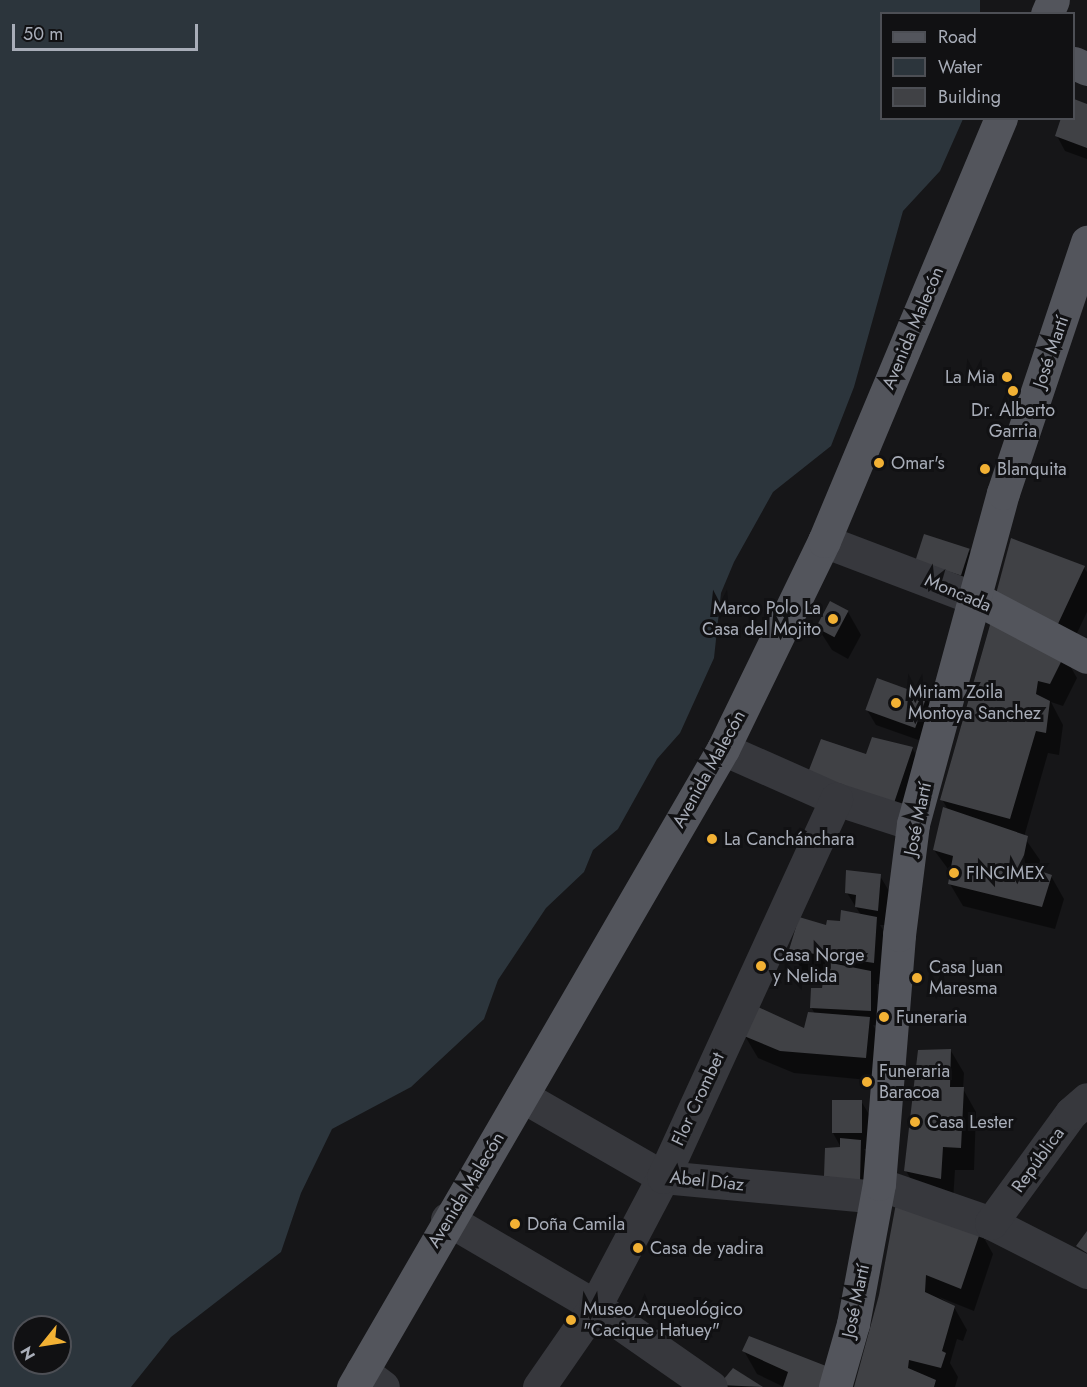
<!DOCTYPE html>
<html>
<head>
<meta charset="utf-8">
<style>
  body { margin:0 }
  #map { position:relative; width:1087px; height:1387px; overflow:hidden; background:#161618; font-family:Jost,sans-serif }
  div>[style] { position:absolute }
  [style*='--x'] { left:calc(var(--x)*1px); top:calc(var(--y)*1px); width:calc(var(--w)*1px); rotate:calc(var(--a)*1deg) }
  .water>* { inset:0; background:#2c353c }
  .shadow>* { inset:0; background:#0007 }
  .building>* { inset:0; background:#404145; transform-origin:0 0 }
  .minor>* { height:33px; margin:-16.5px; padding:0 16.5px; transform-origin:16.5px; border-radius:16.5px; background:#37383d }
  .major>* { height:33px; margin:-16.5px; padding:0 16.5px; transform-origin:16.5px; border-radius:16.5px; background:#53555c }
  .dots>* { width:16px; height:16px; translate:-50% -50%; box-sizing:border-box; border:3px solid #111113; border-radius:50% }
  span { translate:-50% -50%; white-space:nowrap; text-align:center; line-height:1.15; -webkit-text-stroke:6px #111113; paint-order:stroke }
  .street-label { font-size:18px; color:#a8adb8 }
  .poi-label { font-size:18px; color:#a8adb8 }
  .right { translate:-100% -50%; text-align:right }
  .left { translate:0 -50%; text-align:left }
  .legend { position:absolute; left:880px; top:12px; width:195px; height:108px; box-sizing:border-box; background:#111113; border:2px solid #4d4f55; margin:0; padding:8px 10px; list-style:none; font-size:18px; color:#a8adb8 }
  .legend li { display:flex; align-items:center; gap:12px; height:30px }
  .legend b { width:30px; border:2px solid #4d4f55 }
  .north { position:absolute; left:12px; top:1315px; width:60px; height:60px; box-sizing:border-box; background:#111113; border:2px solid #4d4f55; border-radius:50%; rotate:240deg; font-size:16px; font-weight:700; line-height:24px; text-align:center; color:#a8adb8 }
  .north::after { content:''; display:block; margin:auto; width:21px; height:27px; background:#f2b134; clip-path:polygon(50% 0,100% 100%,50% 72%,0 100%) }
  .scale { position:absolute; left:12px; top:24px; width:186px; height:27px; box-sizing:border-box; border:3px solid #a8adb8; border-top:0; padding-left:8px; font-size:18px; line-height:21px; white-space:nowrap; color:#a8adb8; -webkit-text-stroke:4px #111113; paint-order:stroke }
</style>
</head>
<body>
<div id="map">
  <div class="water">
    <i style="clip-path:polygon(evenodd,0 0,980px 0,980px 13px,882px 14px,882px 118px,963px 119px,940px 171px,903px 211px,854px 387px,831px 446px,773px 492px,734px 562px,721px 593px,714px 658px,680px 733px,657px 759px,618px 829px,593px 850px,584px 872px,546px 908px,498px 980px,484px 1019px,411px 1087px,332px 1129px,301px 1193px,281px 1252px,171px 1337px,131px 1387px,0 1387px,0 0,24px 1327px,60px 1327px,60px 1363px,24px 1363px,24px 1327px)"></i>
  </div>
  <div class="shadow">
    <i style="clip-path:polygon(1074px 101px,1087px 105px,1087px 159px,1065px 151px,1057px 136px,1074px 118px)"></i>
    <i style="clip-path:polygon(1012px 540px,1084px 568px,1087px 572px,1087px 612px,1070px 648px)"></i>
    <i style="clip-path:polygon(969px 550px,978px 565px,970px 590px,917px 561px)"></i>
    <i style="clip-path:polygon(848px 612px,861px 635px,848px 659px,832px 650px,818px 628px)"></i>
    <i style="clip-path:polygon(992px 621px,1064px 655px,1077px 678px,1063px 706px,1051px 702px,1063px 725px,1059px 755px,1048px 753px,1024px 837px,1040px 860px,1038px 872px,1051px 876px,1064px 899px,1055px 929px,963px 906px,950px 884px,951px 873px,934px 850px,948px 810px,942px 799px)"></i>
    <i style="clip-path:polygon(926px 697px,935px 713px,924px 742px,876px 725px,867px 710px)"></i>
    <i style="clip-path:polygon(912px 748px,925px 771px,906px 827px,866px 755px)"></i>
    <i style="clip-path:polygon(880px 876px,889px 891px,886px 925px,880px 925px,890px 941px,886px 985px,877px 984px,879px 1026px,873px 1025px,882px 1041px,879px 1081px,794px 1073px,758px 1058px,745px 1036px,805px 1030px,815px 1014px,811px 1007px,824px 989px,825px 975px,803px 972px,790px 949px,827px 927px,861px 915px,847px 893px)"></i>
    <i style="clip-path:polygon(951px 1051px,964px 1073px,963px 1089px,976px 1112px,974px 1170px,955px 1170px,953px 1201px,919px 1193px,906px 1171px)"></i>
    <i style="clip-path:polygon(861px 1101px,870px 1116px,869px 1149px,864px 1149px,869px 1156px,868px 1197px,833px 1133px)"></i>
    <i style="clip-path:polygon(980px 1231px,993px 1254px,974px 1311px,939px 1297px,954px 1307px,967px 1330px,963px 1341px,957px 1339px,950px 1363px,958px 1377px,955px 1387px,855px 1387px,880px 1295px)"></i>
    <i style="clip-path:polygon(744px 1351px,837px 1387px,784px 1387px,757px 1374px)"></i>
    <i style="clip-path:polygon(733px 1370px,760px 1387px,723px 1387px)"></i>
  </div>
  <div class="building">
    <i style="clip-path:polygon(1074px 99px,1087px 104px,1087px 148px,1055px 136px,1061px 118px,1074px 118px)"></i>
    <i style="left:924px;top:534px;width:48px;height:28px;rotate:18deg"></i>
    <i style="clip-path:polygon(1011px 538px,1085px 566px,1057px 626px,996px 594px)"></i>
    <i style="left:830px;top:601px;width:21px;height:30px;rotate:28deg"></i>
    <i style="clip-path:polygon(992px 618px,1065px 654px,1050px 684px,1038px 681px,1036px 694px,1050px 701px,1046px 733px,1036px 731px,1010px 819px,940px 800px)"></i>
    <i style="left:877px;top:678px;width:53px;height:34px;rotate:20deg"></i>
    <i style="clip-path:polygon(872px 737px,913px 747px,893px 806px,807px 775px,821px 739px,866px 754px)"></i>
    <i style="clip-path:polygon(943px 807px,1028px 836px,1022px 865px,1052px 875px,1042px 907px,948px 884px,953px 856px,933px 850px)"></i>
    <i style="clip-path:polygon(846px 870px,881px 874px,878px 911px,855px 907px,856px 895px,845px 893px)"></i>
    <i style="clip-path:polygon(841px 910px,877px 917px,874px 963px,789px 950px,799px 917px,826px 925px,827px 920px,840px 921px)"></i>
    <i style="clip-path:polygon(826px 962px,871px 971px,871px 1011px,810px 1008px,811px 988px,822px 988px)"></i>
    <i style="clip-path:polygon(758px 1007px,804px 1028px,808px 1012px,870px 1017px,866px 1058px,780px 1051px,744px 1036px)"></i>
    <i style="clip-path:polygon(951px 1049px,950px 1087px,964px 1087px,961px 1148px,943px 1147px,941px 1179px,904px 1171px,918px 1050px)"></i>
    <i style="left:832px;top:1100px;width:30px;height:33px"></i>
    <i style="clip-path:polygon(840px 1138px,861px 1140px,860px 1182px,824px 1176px,825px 1148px,840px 1147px)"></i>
    <i style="clip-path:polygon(897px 1198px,981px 1230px,961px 1289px,926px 1275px,925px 1292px,955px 1306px,942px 1351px,946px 1353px,941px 1368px,909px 1360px,908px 1368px,936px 1380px,934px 1387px,854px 1387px,879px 1295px)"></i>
    <i style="clip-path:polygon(1087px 1231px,1087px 1253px,1076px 1246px)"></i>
    <i style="clip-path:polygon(749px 1336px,826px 1366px,820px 1387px,783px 1387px,788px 1372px,742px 1351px)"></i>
    <i style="clip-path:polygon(733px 1368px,763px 1387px,719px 1385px)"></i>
  </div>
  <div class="minor">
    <i style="--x:824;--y:541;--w:164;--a:20.8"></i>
    <i style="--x:723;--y:749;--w:124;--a:23.9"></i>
    <i style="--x:836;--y:799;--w:81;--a:18"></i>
    <i style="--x:522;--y:1096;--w:163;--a:29.9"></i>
    <i style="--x:663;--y:1177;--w:215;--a:5.3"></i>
    <i style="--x:879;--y:1184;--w:119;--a:19.2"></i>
    <i style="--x:991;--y:1223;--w:108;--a:27"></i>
    <i style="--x:447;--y:1219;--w:172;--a:30.4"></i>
    <i style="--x:595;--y:1306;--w:141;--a:34.9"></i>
    <i style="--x:991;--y:1223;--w:136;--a:-54"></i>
    <i style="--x:1071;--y:1113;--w:21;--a:-41"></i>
    <i style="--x:362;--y:1371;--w:26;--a:37"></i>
    <i style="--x:539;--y:1387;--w:98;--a:-55.3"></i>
    <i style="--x:595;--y:1306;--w:146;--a:-62.2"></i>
    <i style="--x:663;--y:1177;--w:416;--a:-65.4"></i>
  </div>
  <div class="major">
    <i style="--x:1047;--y:14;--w:15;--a:-67"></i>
    <i style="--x:1074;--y:63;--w:14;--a:25"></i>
    <i style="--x:977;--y:599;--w:124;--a:27.8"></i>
    <i style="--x:353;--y:1387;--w:738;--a:-59.89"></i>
    <i style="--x:723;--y:749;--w:231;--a:-64.1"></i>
    <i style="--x:824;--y:541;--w:459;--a:-67.3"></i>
    <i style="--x:835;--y:1387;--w:66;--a:-74.1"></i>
    <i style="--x:853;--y:1324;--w:142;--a:-79.5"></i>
    <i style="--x:879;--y:1184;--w:250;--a:-85.4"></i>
    <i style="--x:899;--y:935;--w:112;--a:-82.8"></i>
    <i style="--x:913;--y:824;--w:343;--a:-74.8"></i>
    <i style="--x:1003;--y:493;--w:265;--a:-71.5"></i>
  </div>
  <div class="dots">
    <i style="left:1007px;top:377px;background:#f2b134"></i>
    <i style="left:1013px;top:391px;background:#f2b134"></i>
    <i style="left:879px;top:463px;background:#f2b134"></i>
    <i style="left:985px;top:469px;background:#f2b134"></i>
    <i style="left:833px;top:619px;background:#f2b134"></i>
    <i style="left:896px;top:703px;background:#f2b134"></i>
    <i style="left:712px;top:839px;background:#f2b134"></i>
    <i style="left:954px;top:873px;background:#f2b134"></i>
    <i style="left:761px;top:966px;background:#f2b134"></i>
    <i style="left:917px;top:978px;background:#f2b134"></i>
    <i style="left:884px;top:1017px;background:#f2b134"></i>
    <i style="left:867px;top:1082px;background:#f2b134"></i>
    <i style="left:915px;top:1122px;background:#f2b134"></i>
    <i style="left:515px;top:1224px;background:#f2b134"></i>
    <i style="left:638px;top:1248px;background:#f2b134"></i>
    <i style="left:571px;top:1320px;background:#f2b134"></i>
  </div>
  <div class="street-label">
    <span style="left:913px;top:328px;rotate:-67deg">Avenida Malecón</span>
    <span style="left:1051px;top:352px;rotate:-71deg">José Martí</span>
    <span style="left:958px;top:593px;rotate:23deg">Moncada</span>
    <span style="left:709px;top:769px;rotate:-61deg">Avenida Malecón</span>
    <span style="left:918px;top:819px;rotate:-78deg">José Martí</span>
    <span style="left:698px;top:1099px;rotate:-65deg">Flor Crombet</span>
    <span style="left:1038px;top:1160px;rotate:-54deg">República</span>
    <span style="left:707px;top:1181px;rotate:6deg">Abel Díaz</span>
    <span style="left:466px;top:1190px;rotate:-59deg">Avenida Malecón</span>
    <span style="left:856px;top:1301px;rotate:-78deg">José Martí</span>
  </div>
  <div class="poi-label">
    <span class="right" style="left:995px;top:377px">La Mia</span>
    <span style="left:1013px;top:421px">Dr. Alberto<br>Garria</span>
    <span class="left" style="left:891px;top:463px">Omar's</span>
    <span class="left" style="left:997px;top:469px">Blanquita</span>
    <span class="right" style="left:821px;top:619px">Marco Polo La<br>Casa del Mojito</span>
    <span class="left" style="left:908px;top:703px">Miriam Zoila<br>Montoya Sanchez</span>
    <span class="left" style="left:724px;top:839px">La Canchánchara</span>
    <span class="left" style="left:966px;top:873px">FINCIMEX</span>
    <span class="left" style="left:773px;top:966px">Casa Norge<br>y Nelida</span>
    <span class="left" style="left:929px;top:978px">Casa Juan<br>Maresma</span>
    <span class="left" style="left:896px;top:1017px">Funeraria</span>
    <span class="left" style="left:879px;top:1082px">Funeraria<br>Baracoa</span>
    <span class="left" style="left:927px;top:1122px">Casa Lester</span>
    <span class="left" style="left:527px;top:1224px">Doña Camila</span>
    <span class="left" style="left:650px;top:1248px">Casa de yadira</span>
    <span class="left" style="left:583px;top:1320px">Museo Arqueológico<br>"Cacique Hatuey"</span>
  </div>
  <ul class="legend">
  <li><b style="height:8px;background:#53555c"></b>Road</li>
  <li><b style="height:16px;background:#2c353c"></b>Water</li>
  <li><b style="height:16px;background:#404145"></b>Building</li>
  </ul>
  <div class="north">N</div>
  <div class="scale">50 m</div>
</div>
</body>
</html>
